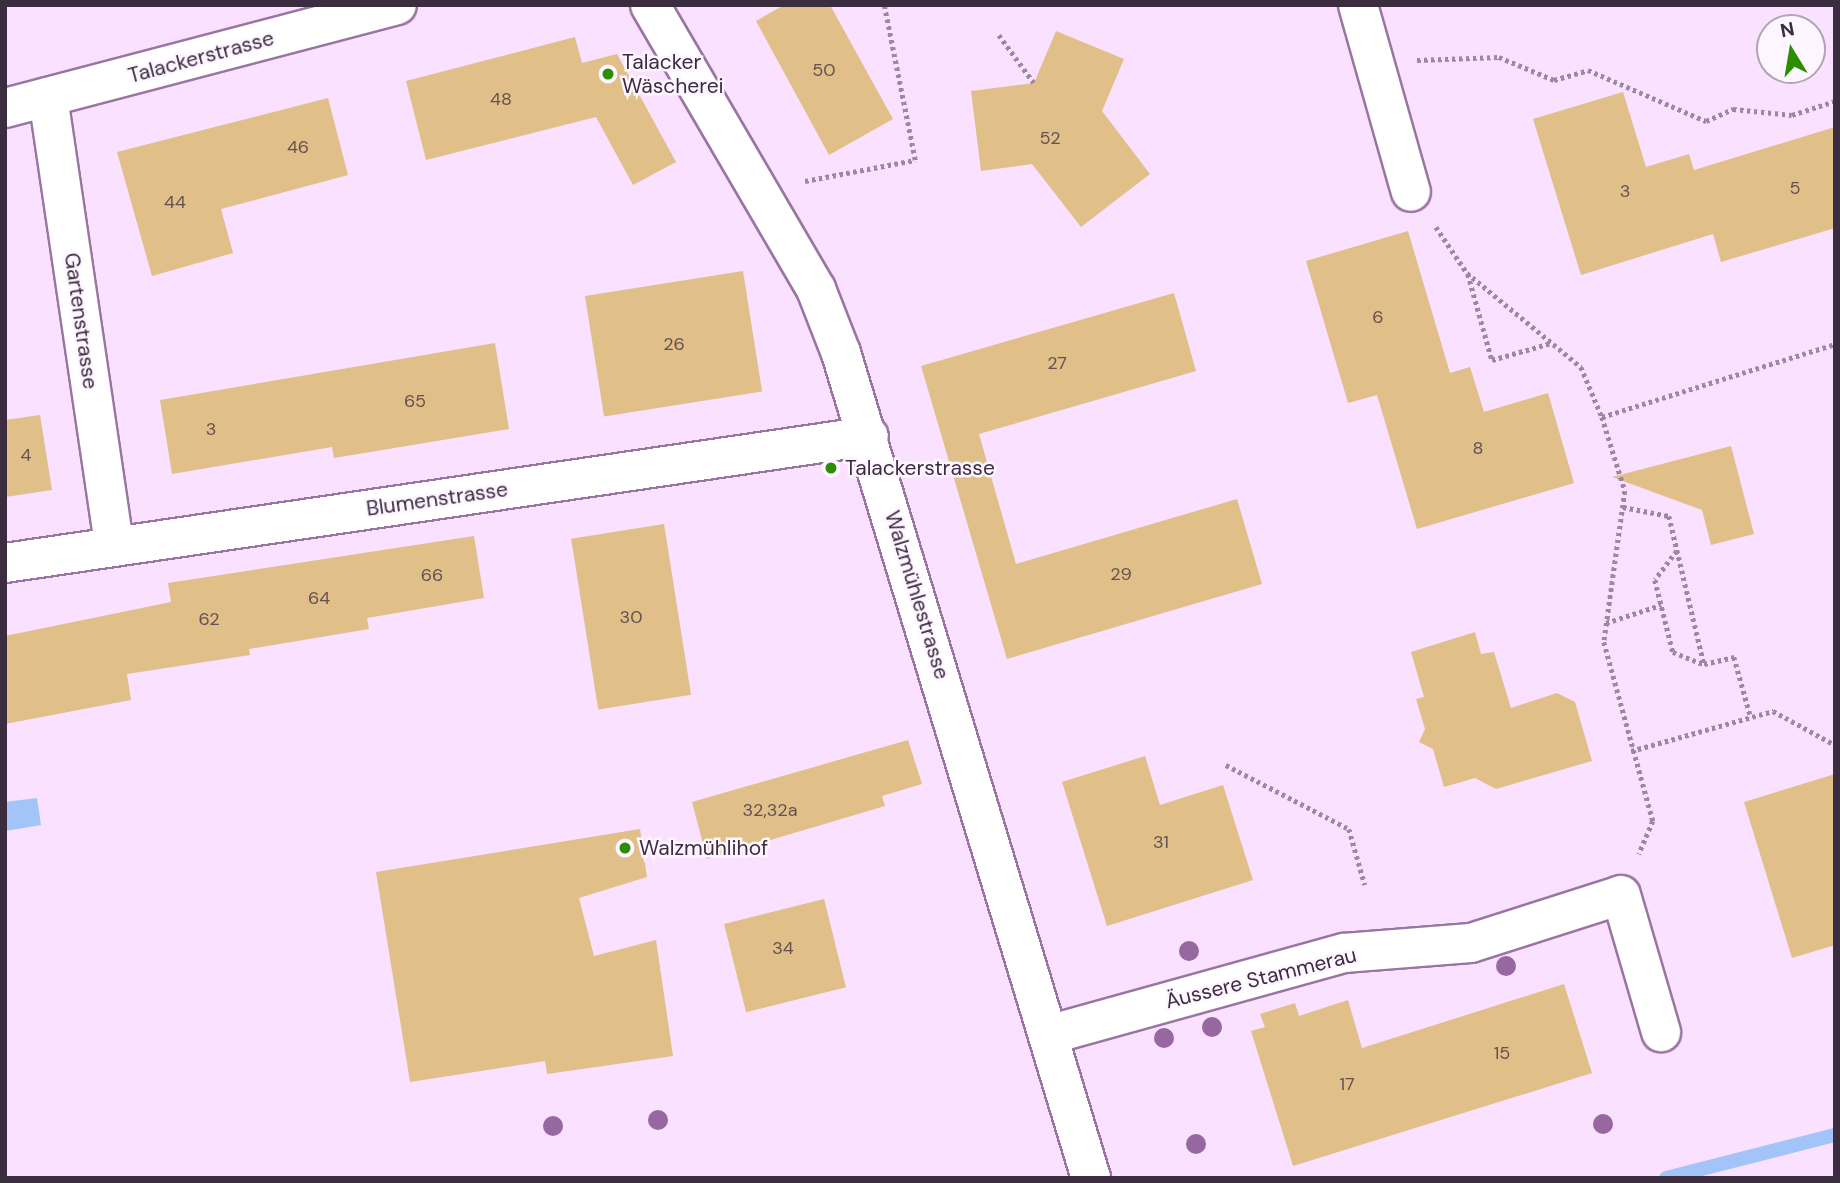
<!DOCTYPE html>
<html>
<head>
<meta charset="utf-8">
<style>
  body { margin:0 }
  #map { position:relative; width:1840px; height:1183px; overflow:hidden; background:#f9e1ff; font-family:"DM Sans",sans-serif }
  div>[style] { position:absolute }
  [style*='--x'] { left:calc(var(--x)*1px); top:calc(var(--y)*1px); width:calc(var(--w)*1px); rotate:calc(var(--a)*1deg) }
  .water>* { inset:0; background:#a3c4f8 }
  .stream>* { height:14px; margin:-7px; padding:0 7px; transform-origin:7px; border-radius:7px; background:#a3c4f8 }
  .building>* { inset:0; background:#e0bf88; transform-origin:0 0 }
  .path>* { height:4.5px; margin-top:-2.25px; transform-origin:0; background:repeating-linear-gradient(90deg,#9c88a1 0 3.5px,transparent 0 7px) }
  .roads { filter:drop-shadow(2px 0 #9a75a3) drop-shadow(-2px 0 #9a75a3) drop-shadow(0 2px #9a75a3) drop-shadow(0 -2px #9a75a3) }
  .street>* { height:38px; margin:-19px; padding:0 19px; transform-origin:19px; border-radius:19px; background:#fff }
  .trees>* { width:20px; height:20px; margin:-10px; border-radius:50%; background:#9768a0 }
  .dots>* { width:19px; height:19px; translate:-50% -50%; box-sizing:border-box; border:4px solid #fdf5ff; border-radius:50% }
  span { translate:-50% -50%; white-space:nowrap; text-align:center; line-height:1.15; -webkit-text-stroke:5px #fdf5ff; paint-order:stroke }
  .number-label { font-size:18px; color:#655152 }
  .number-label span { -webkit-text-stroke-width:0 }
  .street-label { font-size:21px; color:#3c2c40 }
  .poi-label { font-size:21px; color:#3c2c40 }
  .left { translate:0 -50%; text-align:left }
  .frame { position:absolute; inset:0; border:7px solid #3c2c40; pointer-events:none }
  .north { position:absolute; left:1756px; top:14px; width:70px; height:70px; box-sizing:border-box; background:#fdf5ff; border:2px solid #b0a5b3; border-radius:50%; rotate:349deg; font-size:19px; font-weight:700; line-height:28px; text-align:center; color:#3c2c40 }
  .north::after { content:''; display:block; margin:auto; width:24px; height:32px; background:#2c8d01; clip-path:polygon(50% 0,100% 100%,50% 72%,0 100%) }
</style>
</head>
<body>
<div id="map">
  <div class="water">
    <i style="clip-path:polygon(37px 798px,41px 825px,5px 831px,5px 802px)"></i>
  </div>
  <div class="stream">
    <i style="--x:1666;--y:1178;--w:174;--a:-14.3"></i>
  </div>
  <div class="building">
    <i style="clip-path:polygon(784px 5px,830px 5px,893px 119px,829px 155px,756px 21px)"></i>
    <i style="clip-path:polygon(1056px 31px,1124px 59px,1102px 111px,1150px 174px,1081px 227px,1032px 164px,981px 171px,971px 91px,1034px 83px)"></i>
    <i style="clip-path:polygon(575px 37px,582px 63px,617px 54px,676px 162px,633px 185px,596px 117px,426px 160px,406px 81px)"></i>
    <i style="clip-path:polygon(1623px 92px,1646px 167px,1689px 154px,1694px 170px,1835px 127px,1835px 228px,1721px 262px,1713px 234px,1581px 275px,1533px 119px)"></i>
    <i style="clip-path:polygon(328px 98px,348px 175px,221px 209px,233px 253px,152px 276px,117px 152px)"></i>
    <i style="clip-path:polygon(1408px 231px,1450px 373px,1470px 367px,1484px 412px,1548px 393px,1574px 483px,1417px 529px,1377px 395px,1348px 403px,1306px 261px)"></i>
    <i style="left:743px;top:271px;width:122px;height:160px;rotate:81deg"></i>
    <i style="clip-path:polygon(1174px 293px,1196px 371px,979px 434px,1016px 564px,1237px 499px,1262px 584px,1007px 659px,921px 366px)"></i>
    <i style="clip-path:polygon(495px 343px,509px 429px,334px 458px,332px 447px,172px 474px,160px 400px)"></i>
    <i style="clip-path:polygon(40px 415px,52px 490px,5px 497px,5px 420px)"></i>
    <i style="clip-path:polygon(1731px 446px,1754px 534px,1711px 545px,1702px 510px,1612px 477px)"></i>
    <i style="left:664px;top:524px;width:173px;height:94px;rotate:81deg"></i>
    <i style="clip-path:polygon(474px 536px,484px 598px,367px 618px,369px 629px,249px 649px,250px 655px,127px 674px,131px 700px,5px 724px,5px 636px,171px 602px,168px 583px)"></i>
    <i style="clip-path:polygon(1475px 632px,1481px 654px,1494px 652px,1511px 708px,1557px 693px,1575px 702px,1592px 761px,1496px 789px,1475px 778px,1444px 787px,1433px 749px,1419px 742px,1425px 729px,1416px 699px,1424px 697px,1411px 652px)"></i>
    <i style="clip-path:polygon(908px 740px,922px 784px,882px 796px,885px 806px,707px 859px,692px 802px)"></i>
    <i style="clip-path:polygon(1145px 756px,1160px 805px,1223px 785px,1253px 880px,1107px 926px,1062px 782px)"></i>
    <i style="clip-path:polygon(1835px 774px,1835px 945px,1792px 958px,1744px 802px)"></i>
    <i style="clip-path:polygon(640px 829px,647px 877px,579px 898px,594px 956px,656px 940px,673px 1056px,547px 1074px,545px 1061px,410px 1082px,376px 872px)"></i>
    <i style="left:824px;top:899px;width:91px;height:103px;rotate:76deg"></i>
    <i style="clip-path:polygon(1564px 984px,1592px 1073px,1293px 1166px,1251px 1031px,1265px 1027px,1260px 1014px,1295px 1003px,1299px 1016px,1348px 1000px,1362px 1048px)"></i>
  </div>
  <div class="path">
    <i style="--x:999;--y:35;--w:59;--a:53.9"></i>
    <i style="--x:1417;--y:60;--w:82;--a:-2.1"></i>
    <i style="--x:1499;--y:57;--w:60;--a:22.7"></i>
    <i style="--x:1554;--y:80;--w:35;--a:-16"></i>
    <i style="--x:1588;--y:70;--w:129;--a:23.4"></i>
    <i style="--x:1706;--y:121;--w:30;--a:-24"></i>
    <i style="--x:1733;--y:109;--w:59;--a:5.8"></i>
    <i style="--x:1792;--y:115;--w:45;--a:-18"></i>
    <i style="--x:805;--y:181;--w:112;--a:-10.8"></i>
    <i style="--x:915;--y:160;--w:158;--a:-101.3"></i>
    <i style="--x:1436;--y:227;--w:55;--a:56"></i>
    <i style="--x:1467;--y:273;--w:148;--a:39.5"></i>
    <i style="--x:1581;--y:367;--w:54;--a:67.2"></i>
    <i style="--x:1602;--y:417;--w:77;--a:72.7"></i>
    <i style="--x:1625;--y:491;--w:152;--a:97.9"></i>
    <i style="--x:1604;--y:642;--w:186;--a:74.7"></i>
    <i style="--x:1653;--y:821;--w:36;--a:113"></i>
    <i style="--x:1468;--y:274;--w:89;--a:74.4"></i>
    <i style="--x:1492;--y:360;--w:61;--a:-16.1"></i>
    <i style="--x:1602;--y:417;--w:244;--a:-17.4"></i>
    <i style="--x:1623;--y:507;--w:47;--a:11.1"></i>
    <i style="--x:1669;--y:516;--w:152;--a:76.7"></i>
    <i style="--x:1704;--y:664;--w:31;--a:-13"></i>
    <i style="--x:1734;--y:657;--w:63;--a:74.4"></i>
    <i style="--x:1677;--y:551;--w:36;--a:127"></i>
    <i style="--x:1655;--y:580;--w:74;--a:76"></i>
    <i style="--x:1673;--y:652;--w:32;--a:22"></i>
    <i style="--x:1606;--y:623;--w:58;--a:-18.1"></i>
    <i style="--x:1631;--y:751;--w:148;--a:-15.7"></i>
    <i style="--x:1773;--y:711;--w:71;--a:28.7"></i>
    <i style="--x:1226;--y:765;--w:139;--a:27.5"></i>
    <i style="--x:1349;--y:829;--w:58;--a:74.1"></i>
  </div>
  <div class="roads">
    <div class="street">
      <i style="--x:650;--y:5;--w:329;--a:59.7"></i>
      <i style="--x:816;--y:289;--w:69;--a:68.7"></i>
      <i style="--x:841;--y:353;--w:862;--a:73.14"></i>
      <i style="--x:1358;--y:5;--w:194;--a:74.2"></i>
      <i style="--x:48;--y:97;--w:454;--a:81.6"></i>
      <i style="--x:5;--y:108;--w:405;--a:-14.7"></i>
      <i style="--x:5;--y:563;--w:873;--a:-8.36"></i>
      <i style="--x:1048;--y:1035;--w:307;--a:-15.5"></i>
      <i style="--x:1344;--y:953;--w:127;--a:-4.5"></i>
      <i style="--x:1471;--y:943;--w:157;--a:-17.7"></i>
      <i style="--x:1621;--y:895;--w:143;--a:73.7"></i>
    </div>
  </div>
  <div class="trees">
    <i style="left:1189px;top:951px"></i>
    <i style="left:1506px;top:966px"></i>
    <i style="left:1212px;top:1027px"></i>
    <i style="left:1164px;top:1038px"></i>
    <i style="left:658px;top:1120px"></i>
    <i style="left:1603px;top:1124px"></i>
    <i style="left:553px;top:1126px"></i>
    <i style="left:1196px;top:1144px"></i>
  </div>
  <div class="dots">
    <i style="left:608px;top:74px;background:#2c8d01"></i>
    <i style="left:831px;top:468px;background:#2c8d01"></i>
    <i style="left:625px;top:848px;background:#2c8d01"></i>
  </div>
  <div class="number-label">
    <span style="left:824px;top:70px">50</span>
    <span style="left:501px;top:99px">48</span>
    <span style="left:1050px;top:138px">52</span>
    <span style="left:298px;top:147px">46</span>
    <span style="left:1795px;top:188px">5</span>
    <span style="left:1625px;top:191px">3</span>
    <span style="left:175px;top:202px">44</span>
    <span style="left:1378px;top:317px">6</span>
    <span style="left:674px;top:344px">26</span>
    <span style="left:1057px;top:363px">27</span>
    <span style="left:415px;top:401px">65</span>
    <span style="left:211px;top:429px">3</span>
    <span style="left:1478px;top:448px">8</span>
    <span style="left:26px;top:455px">4</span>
    <span style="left:1121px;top:574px">29</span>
    <span style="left:432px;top:575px">66</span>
    <span style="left:319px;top:598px">64</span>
    <span style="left:631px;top:617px">30</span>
    <span style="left:209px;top:619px">62</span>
    <span style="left:770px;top:810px">32,32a</span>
    <span style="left:1161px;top:842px">31</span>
    <span style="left:783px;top:948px">34</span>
    <span style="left:1502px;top:1053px">15</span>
    <span style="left:1347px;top:1084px">17</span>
  </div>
  <div class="street-label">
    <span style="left:201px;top:57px;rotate:-15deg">Talackerstrasse</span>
    <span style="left:81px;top:321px;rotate:82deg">Gartenstrasse</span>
    <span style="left:437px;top:499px;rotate:-8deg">Blumenstrasse</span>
    <span style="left:917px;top:595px;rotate:73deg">Walzmühlestrasse</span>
    <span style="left:1261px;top:978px;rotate:-14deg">Äussere Stammerau</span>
  </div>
  <div class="poi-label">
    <span class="left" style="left:622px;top:74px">Talacker<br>Wäscherei</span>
    <span class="left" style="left:845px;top:468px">Talackerstrasse</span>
    <span class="left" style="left:639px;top:848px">Walzmühlihof</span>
  </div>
  <div class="frame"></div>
  <div class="north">N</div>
</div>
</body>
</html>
